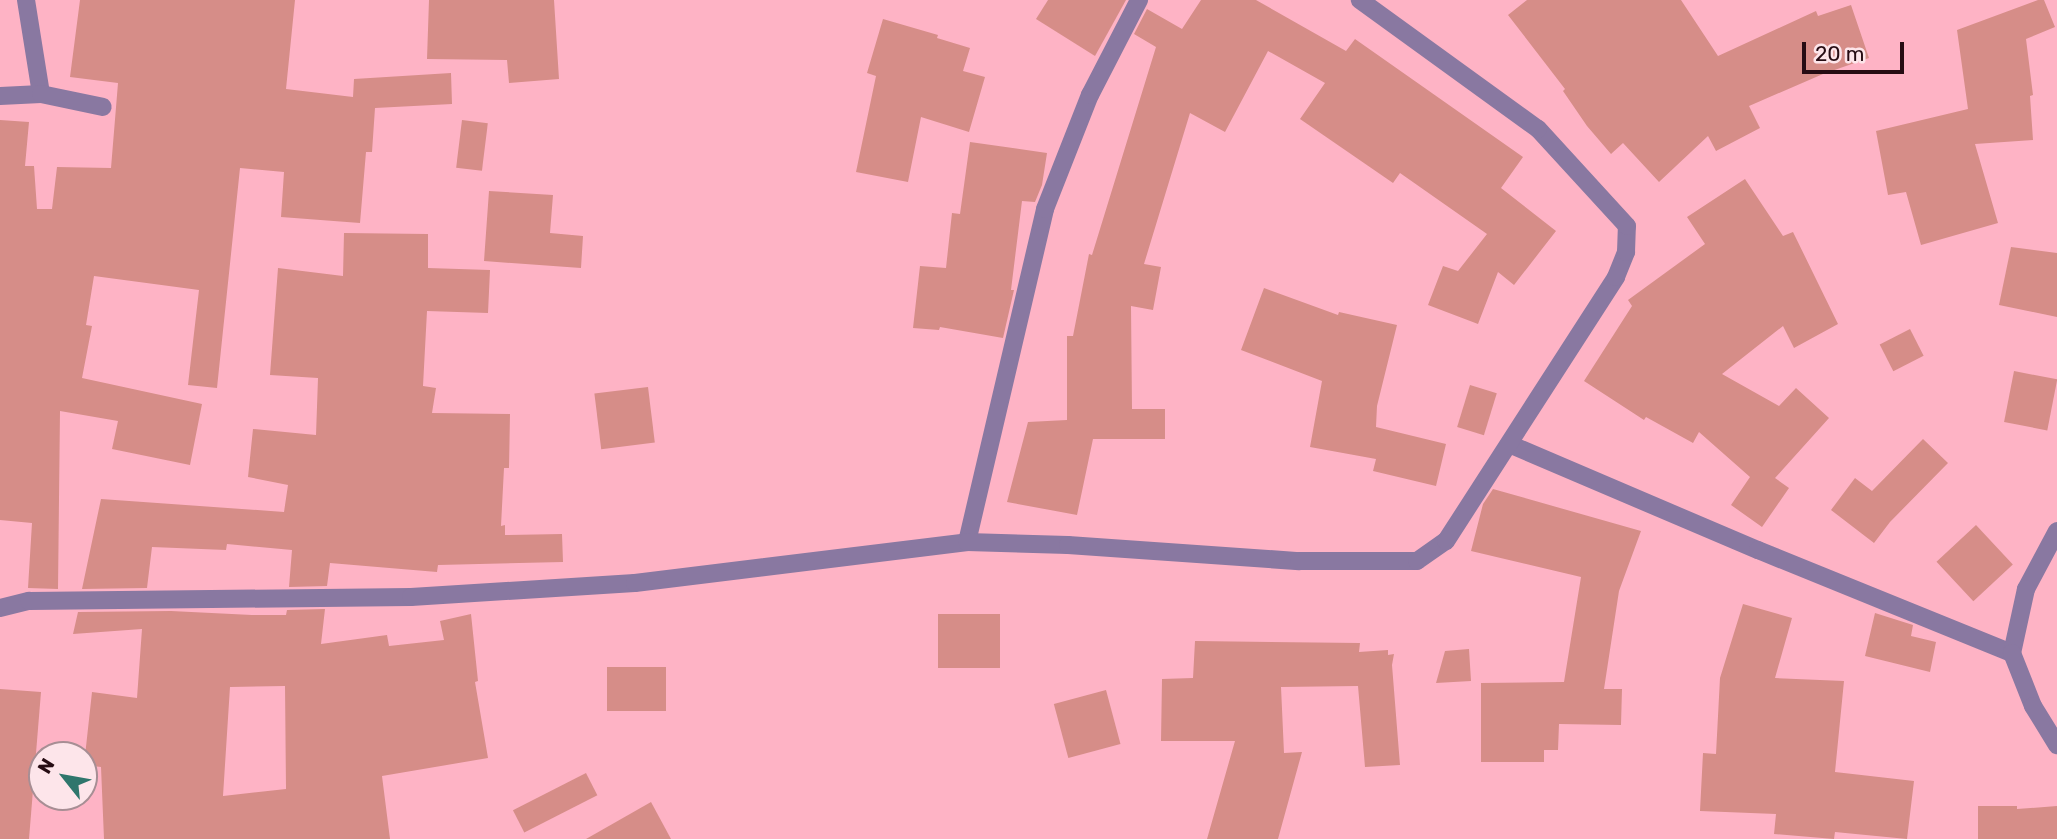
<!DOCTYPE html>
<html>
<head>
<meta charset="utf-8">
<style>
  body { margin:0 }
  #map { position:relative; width:2057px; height:839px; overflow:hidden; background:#feb3c5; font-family:Rubik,sans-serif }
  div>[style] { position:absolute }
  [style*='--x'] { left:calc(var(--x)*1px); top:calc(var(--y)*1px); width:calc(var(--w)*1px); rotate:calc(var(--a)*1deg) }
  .building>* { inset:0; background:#d68d88; transform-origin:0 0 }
  .street>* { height:18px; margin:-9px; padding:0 9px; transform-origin:9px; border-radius:9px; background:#8978a1 }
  span { translate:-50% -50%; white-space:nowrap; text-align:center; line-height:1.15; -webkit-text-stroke:5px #fde5ea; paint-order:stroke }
  .north { position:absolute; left:28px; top:741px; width:70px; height:70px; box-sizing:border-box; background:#fde5ea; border:2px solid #a78e94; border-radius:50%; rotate:301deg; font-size:19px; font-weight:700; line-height:28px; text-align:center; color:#260c13 }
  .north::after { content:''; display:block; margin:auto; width:24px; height:32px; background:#2f766c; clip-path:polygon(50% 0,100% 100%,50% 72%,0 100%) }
  .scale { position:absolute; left:1802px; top:42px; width:102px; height:32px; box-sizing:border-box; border:4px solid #260c13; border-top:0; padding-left:9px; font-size:21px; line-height:24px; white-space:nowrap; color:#260c13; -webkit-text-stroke:5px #fde5ea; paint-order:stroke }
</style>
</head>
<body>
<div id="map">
  <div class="building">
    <i style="clip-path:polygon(80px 0,295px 0,286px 89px,353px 97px,354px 79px,451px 73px,452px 104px,375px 108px,372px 152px,366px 152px,360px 223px,281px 217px,284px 172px,240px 168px,217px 388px,188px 385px,199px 290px,94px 276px,86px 325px,92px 326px,82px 378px,202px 404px,190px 465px,112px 449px,118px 421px,60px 411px,58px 589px,28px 588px,32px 523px,0 520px,0 120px,29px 122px,25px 166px,34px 166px,37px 209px,52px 209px,57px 167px,111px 168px,118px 83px,70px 77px)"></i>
    <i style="clip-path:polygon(429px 0,554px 0,559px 79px,509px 83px,507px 60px,427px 59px)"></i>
    <i style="clip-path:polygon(1048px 0,1126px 0,1095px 56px,1036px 19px)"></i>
    <i style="clip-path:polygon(1201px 0,1256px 0,1346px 51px,1355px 39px,1523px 157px,1501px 188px,1556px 231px,1514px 285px,1498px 272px,1478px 324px,1428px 305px,1443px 266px,1458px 271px,1487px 234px,1400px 173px,1393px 183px,1300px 119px,1325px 83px,1268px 51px,1225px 132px,1190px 113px,1144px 264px,1161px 267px,1153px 310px,1131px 306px,1132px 409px,1165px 409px,1165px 439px,1093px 439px,1077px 515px,1007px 502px,1028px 422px,1067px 420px,1067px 336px,1073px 336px,1089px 254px,1092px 255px,1156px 47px,1134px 34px,1147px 9px,1182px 29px)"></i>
    <i style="clip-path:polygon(1527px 0,1681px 0,1718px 56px,1816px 11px,1818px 16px,1851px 5px,1869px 58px,1823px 74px,1749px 106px,1760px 128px,1716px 151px,1708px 136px,1659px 182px,1623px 143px,1611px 154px,1587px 126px,1563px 91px,1565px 89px,1508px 15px)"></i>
    <i style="clip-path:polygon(2038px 0,2044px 0,2055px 27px,2026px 39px,2033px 95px,2030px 96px,2033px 140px,1975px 144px,1998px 223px,1921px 245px,1906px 192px,1888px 195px,1876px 131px,1968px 109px,1957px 30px)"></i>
    <i style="clip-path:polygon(883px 19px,938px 35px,937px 38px,970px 48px,963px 71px,985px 77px,969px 132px,921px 117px,908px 182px,856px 172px,876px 76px,867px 73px)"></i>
    <i style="left:462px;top:120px;width:26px;height:48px;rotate:7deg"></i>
    <i style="clip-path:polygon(970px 142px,1047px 153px,1042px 185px,1035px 202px,1022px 201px,1011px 290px,1014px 290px,1003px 338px,940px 327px,939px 330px,913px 328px,920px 266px,946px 268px,952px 213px,960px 214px)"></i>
    <i style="clip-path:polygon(1745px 179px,1783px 236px,1793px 232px,1838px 324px,1794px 348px,1783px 326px,1722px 374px,1779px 406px,1796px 388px,1829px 418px,1775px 478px,1789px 488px,1762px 527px,1731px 505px,1750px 477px,1699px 432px,1693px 443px,1646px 417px,1644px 420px,1584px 381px,1632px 306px,1628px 300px,1705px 244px,1687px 217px)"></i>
    <i style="clip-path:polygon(489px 191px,553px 195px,550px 233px,583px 236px,581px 268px,484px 261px)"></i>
    <i style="clip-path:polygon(344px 233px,428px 234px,428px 268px,490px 270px,488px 313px,427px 311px,423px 386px,436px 388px,432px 413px,510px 414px,509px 468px,504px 468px,501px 526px,505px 525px,505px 535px,562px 534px,563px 562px,438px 565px,437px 572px,330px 563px,327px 586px,289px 587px,292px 550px,227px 544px,226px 550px,152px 547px,147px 588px,82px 589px,101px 499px,284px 512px,288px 485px,248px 477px,253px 429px,316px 435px,318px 378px,270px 375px,278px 268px,343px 276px)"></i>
    <i style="clip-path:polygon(2011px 247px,2057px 253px,2057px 317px,1999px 305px)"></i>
    <i style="clip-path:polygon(1264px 288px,1338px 315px,1339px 312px,1397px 325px,1377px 406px,1376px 427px,1446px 444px,1436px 486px,1373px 471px,1376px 459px,1310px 447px,1322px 381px,1241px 350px)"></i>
    <i style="left:1910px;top:329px;width:30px;height:34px;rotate:63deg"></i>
    <i style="left:2014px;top:371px;width:44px;height:52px;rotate:11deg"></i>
    <i style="left:1470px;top:385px;width:28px;height:44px;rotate:17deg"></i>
    <i style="left:648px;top:387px;width:56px;height:54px;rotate:83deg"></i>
    <i style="clip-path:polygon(1923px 439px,1948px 463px,1890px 522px,1874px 543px,1831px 510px,1855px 478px,1872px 491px)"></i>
    <i style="clip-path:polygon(1493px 489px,1641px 531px,1619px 591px,1604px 689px,1622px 689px,1621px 725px,1559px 724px,1558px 750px,1544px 750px,1544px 762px,1481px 762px,1481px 683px,1564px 682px,1581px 577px,1471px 551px,1483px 504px)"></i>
    <i style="left:1976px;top:525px;width:54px;height:54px;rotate:47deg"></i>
    <i style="clip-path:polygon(1743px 604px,1792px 618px,1775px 678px,1844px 681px,1835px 772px,1914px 781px,1907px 839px,1835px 832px,1834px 839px,1774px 834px,1776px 814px,1700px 811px,1703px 753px,1716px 754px,1720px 678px)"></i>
    <i style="clip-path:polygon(evenodd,325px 609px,321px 644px,387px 635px,389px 646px,444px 640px,440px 621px,471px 614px,478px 681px,475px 682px,488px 758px,382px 776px,390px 839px,104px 839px,101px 767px,84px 765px,92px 692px,137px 698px,142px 629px,73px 634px,78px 612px,171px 611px,252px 615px,286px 615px,287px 610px,325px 609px,285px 686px,286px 789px,223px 796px,230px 687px,285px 686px)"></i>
    <i style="clip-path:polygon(1875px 613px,1913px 625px,1911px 636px,1936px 642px,1930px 672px,1865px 656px)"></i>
    <i style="left:938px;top:614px;width:62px;height:54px"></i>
    <i style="clip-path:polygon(1195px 641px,1360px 643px,1359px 652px,1388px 650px,1388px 655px,1394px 654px,1392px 665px,1400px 765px,1365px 767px,1358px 686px,1281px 687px,1284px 753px,1302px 752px,1278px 839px,1207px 839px,1235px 741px,1161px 741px,1162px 679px,1193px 678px)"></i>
    <i style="clip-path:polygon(1469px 649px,1471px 681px,1436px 683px,1445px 651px)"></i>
    <i style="left:666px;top:667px;width:44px;height:59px;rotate:90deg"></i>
    <i style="clip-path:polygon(0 689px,41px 692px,29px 839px,0 839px)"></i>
    <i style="left:1106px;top:690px;width:56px;height:54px;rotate:75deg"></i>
    <i style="left:586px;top:773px;width:25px;height:82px;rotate:63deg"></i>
    <i style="clip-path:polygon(651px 802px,671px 839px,586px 839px)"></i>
    <i style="clip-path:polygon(1978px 806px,2017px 806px,2017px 809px,2057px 806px,2057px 839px,1978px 839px)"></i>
  </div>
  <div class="street">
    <i style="--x:26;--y:0;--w:95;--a:80.9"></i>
    <i style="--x:0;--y:96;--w:41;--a:-2.8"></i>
    <i style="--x:41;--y:94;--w:63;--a:11.8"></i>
    <i style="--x:1509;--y:444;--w:271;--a:23.1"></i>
    <i style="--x:1758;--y:550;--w:274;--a:22.1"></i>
    <i style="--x:2057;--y:531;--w:66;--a:118.1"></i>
    <i style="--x:2026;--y:589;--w:66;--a:102.3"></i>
    <i style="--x:2012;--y:653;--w:57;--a:68.4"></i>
    <i style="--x:2033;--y:706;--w:46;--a:58.4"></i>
    <i style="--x:967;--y:542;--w:342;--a:-76.8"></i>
    <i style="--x:1045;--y:209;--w:123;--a:-68.5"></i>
    <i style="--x:1090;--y:95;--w:107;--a:-62.7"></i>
    <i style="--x:0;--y:608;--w:30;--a:-14"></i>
    <i style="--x:29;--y:601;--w:382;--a:-0.6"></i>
    <i style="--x:411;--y:597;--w:224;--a:-3.6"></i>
    <i style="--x:635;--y:583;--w:335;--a:-7"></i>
    <i style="--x:967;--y:542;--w:101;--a:1.7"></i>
    <i style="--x:1068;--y:545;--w:232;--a:4"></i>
    <i style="--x:1299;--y:561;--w:118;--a:0"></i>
    <i style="--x:1417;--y:561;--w:35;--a:-35"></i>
    <i style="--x:1446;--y:541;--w:314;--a:-57.2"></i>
    <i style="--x:1616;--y:277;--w:27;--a:-68"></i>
    <i style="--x:1626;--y:252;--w:26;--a:-88"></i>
    <i style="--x:1627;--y:226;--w:132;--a:-132.5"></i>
    <i style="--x:1538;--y:129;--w:220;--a:-144.1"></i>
  </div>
  <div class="north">N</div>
  <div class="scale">20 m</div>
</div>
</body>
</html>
